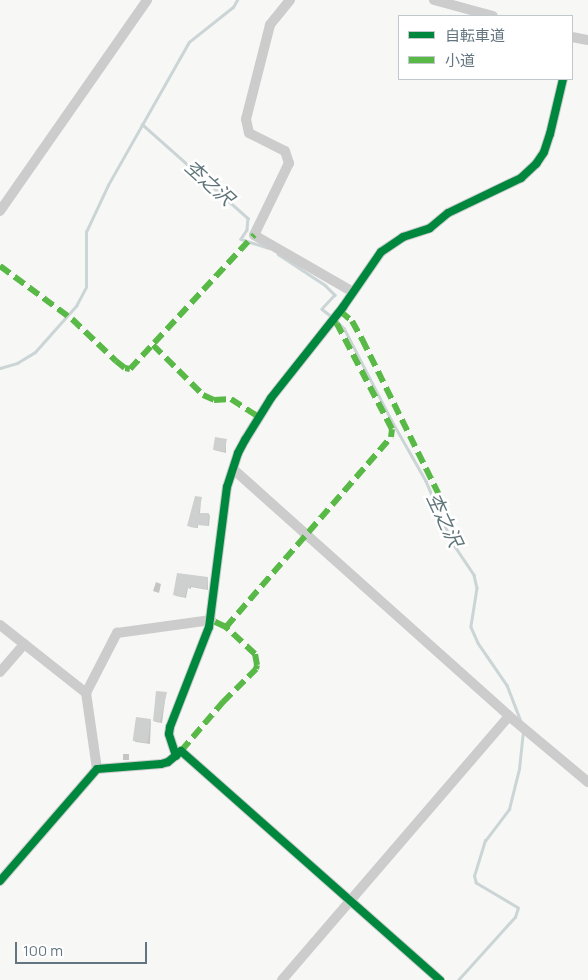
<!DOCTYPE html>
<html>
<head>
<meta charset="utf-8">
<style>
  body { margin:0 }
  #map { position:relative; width:588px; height:980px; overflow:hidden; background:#f7f7f6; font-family:Manrope,"Noto Sans JP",sans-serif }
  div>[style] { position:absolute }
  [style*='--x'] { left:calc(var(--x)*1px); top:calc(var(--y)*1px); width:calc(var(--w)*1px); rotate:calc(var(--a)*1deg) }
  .shadow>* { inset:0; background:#0003; transform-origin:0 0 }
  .stream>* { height:2.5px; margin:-1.25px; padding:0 1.25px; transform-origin:1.25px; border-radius:1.25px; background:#cbd5d6 }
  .building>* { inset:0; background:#ced0d0; transform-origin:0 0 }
  .minor>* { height:10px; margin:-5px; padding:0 5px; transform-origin:5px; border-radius:5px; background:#cccccd }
  .quiet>* { height:6px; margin-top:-3px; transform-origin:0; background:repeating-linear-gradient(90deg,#58b947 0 12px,transparent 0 18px) }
  .cycleway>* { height:8px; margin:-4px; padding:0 4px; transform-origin:4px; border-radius:4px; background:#00873e }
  span { translate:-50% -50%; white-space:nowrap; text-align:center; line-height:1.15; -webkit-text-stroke:5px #fff; paint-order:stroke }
  .water-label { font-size:19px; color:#5e757a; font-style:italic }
  .legend { position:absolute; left:398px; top:15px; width:175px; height:65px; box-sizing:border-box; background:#fff; border:1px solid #c1c8cc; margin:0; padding:6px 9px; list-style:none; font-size:15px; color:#637580 }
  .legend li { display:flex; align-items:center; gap:10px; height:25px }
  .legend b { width:25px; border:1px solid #c1c8cc }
  .scale { position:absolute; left:15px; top:942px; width:132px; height:22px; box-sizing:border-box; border:2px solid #637580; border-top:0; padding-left:6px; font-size:15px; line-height:18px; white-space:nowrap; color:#637580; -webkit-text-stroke:4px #fff; paint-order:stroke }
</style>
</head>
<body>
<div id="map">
  <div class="shadow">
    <i style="clip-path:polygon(226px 441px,226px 453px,214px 450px)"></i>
    <i style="clip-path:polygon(201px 498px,200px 514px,210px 515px,209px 526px,198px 525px,198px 528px,190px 527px)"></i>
    <i style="clip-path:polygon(178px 574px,208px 578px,208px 590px,191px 587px,191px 589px,188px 588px,186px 598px,176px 596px,174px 594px)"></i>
    <i style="clip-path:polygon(156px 582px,161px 584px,159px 593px,153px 591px)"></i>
    <i style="clip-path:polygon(166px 693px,162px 723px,156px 722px,154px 721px)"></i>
    <i style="clip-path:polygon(151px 720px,150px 744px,136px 742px,134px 741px)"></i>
    <i style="left:123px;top:754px;width:6px;height:6px"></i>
  </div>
  <div class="stream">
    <i style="--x:142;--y:124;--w:142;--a:41.6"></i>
    <i style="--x:248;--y:218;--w:12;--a:95"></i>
    <i style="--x:247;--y:230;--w:11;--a:124"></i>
    <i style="--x:241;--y:239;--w:29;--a:18"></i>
    <i style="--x:278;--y:254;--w:56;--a:33.4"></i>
    <i style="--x:325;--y:285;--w:14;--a:45"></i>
    <i style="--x:335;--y:295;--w:19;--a:133"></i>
    <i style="--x:322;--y:309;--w:11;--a:38"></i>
    <i style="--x:335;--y:320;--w:12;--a:42"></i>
    <i style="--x:344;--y:328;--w:105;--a:62.7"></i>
    <i style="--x:392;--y:421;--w:69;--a:60.5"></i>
    <i style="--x:426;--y:481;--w:66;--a:66.9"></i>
    <i style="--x:452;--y:542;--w:40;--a:56"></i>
    <i style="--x:474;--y:575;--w:13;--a:77"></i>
    <i style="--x:477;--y:588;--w:39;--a:99"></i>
    <i style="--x:471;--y:627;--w:17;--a:66"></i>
    <i style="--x:478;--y:643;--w:51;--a:55.4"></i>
    <i style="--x:507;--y:685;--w:40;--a:69"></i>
    <i style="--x:0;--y:368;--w:18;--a:-16"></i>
    <i style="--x:17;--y:363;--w:21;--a:-31"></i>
    <i style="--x:35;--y:352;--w:62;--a:-48.3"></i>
    <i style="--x:76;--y:306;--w:21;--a:-62"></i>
    <i style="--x:86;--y:287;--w:55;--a:-90"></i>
    <i style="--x:86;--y:232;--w:52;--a:-64.9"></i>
    <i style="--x:108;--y:185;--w:164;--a:-60.5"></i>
    <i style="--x:189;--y:42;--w:56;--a:-38.5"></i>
    <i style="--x:233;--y:7;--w:8;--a:-60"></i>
    <i style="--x:458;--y:980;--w:85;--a:-47.9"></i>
    <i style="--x:515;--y:917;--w:9;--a:-72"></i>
    <i style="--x:518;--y:908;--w:49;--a:-149.2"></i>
    <i style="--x:476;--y:883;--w:7;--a:-106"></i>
    <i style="--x:474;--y:876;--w:37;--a:-73"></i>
    <i style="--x:485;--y:841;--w:40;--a:-53"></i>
    <i style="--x:509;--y:809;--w:41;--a:-76"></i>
    <i style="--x:519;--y:769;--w:37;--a:-84"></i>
  </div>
  <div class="building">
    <i style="left:215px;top:437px;width:12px;height:13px;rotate:9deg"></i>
    <i style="clip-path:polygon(195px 496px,202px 497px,199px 513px,209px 513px,208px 525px,197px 525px,197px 528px,187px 526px)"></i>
    <i style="clip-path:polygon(177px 573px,208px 577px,207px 589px,190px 586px,190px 588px,187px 588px,185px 597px,173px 595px)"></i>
    <i style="clip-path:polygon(156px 691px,167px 692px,160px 722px,153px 721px)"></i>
    <i style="left:136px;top:717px;width:15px;height:24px;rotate:8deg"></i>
  </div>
  <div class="minor">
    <i style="--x:290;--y:0;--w:32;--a:129"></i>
    <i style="--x:270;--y:25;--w:97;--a:104.3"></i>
    <i style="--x:246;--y:119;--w:14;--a:78"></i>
    <i style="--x:249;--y:133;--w:40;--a:26.6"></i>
    <i style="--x:285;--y:151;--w:13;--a:72"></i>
    <i style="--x:289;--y:163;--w:80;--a:115.9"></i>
    <i style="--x:254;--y:235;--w:114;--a:29.9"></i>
    <i style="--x:434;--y:0;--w:61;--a:15.2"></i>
    <i style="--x:572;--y:37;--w:16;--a:11"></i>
    <i style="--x:0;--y:211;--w:257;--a:-55.1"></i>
    <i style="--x:233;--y:469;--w:370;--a:41.8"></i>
    <i style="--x:509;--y:716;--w:103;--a:39.9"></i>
    <i style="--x:0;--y:625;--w:110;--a:38.3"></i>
    <i style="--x:0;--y:672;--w:37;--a:-49"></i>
    <i style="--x:176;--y:756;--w:23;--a:-108"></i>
    <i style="--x:169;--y:734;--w:7;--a:-82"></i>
    <i style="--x:170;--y:727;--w:107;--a:-68.7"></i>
    <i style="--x:209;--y:627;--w:141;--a:-82.7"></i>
    <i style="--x:227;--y:487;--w:36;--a:-72"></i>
    <i style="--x:238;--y:453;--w:15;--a:-62"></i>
    <i style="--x:245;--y:440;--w:49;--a:-58.2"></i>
    <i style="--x:271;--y:398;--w:116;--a:-51.6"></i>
    <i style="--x:343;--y:307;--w:67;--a:-55.4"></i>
    <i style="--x:381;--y:252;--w:27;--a:-34"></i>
    <i style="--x:403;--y:237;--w:28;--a:-18"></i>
    <i style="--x:430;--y:228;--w:23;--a:-40"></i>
    <i style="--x:448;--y:213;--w:81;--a:-25.6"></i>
    <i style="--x:521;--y:178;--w:21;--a:-43"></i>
    <i style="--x:536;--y:164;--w:14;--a:-56"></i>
    <i style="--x:544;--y:152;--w:19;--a:-72"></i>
    <i style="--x:550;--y:134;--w:57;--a:-76.7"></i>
    <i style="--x:97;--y:769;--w:77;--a:-98.2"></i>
    <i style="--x:86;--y:693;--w:68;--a:-62.7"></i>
    <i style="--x:117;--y:633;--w:95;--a:-7.9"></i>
    <i style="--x:0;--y:881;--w:148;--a:-49.1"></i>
    <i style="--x:97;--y:769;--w:64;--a:-4.5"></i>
    <i style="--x:161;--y:764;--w:7;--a:-16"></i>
    <i style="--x:168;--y:762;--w:17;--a:-40"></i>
    <i style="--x:181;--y:751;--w:346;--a:41.5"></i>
    <i style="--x:282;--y:980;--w:348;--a:-49.3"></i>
  </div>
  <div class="quiet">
    <i style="--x:0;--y:266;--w:89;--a:36.4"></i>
    <i style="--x:72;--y:319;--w:61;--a:43.7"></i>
    <i style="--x:116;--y:361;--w:11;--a:38"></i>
    <i style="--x:125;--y:368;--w:5;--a:11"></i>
    <i style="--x:130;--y:369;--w:183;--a:-47.2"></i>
    <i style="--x:340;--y:311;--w:16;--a:40"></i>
    <i style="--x:352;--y:321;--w:21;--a:61"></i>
    <i style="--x:362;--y:339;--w:181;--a:63.7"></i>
    <i style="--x:153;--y:345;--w:71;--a:45"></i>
    <i style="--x:203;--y:395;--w:12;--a:24"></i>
    <i style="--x:214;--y:400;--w:17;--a:-3"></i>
    <i style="--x:231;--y:399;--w:33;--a:33"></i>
    <i style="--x:226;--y:627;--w:252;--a:-49"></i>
    <i style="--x:391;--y:437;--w:8;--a:-83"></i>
    <i style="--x:392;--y:429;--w:119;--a:-117.6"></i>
    <i style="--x:337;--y:324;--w:6;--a:-141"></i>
    <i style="--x:181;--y:751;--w:65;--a:-49.4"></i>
    <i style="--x:223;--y:702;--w:47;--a:-45"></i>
    <i style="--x:256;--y:669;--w:4;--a:-76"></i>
    <i style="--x:257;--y:665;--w:11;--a:-100"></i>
    <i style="--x:255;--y:654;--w:40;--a:-137"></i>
    <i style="--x:226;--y:627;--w:17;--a:-155"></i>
  </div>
  <div class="cycleway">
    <i style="--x:176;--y:756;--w:23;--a:-108"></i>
    <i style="--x:169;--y:734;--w:7;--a:-82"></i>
    <i style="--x:170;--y:727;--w:107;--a:-68.7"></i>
    <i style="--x:209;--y:627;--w:141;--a:-82.7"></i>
    <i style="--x:227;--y:487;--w:36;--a:-72"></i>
    <i style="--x:238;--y:453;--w:15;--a:-62"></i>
    <i style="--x:245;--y:440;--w:49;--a:-58.2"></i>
    <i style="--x:271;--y:398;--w:116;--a:-51.6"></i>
    <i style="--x:343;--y:307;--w:67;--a:-55.4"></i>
    <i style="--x:381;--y:252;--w:27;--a:-34"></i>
    <i style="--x:403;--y:237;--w:28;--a:-18"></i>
    <i style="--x:430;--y:228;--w:23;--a:-40"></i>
    <i style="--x:448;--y:213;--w:81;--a:-25.6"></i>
    <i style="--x:521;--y:178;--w:21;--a:-43"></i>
    <i style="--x:536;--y:164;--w:14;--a:-56"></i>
    <i style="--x:544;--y:152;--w:19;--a:-72"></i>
    <i style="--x:550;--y:134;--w:57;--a:-76.7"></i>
    <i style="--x:0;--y:881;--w:148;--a:-49.1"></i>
    <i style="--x:97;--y:769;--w:64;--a:-4.5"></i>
    <i style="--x:161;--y:764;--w:7;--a:-16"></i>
    <i style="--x:168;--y:762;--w:17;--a:-40"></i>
    <i style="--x:181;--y:751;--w:346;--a:41.5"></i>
  </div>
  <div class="water-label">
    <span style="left:209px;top:183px;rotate:42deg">杢之沢</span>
    <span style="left:444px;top:520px;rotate:65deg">杢之沢</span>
  </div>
  <ul class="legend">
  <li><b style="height:6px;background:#00873e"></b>自転車道</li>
  <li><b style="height:6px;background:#58b947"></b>小道</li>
  </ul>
  <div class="scale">100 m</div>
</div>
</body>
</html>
